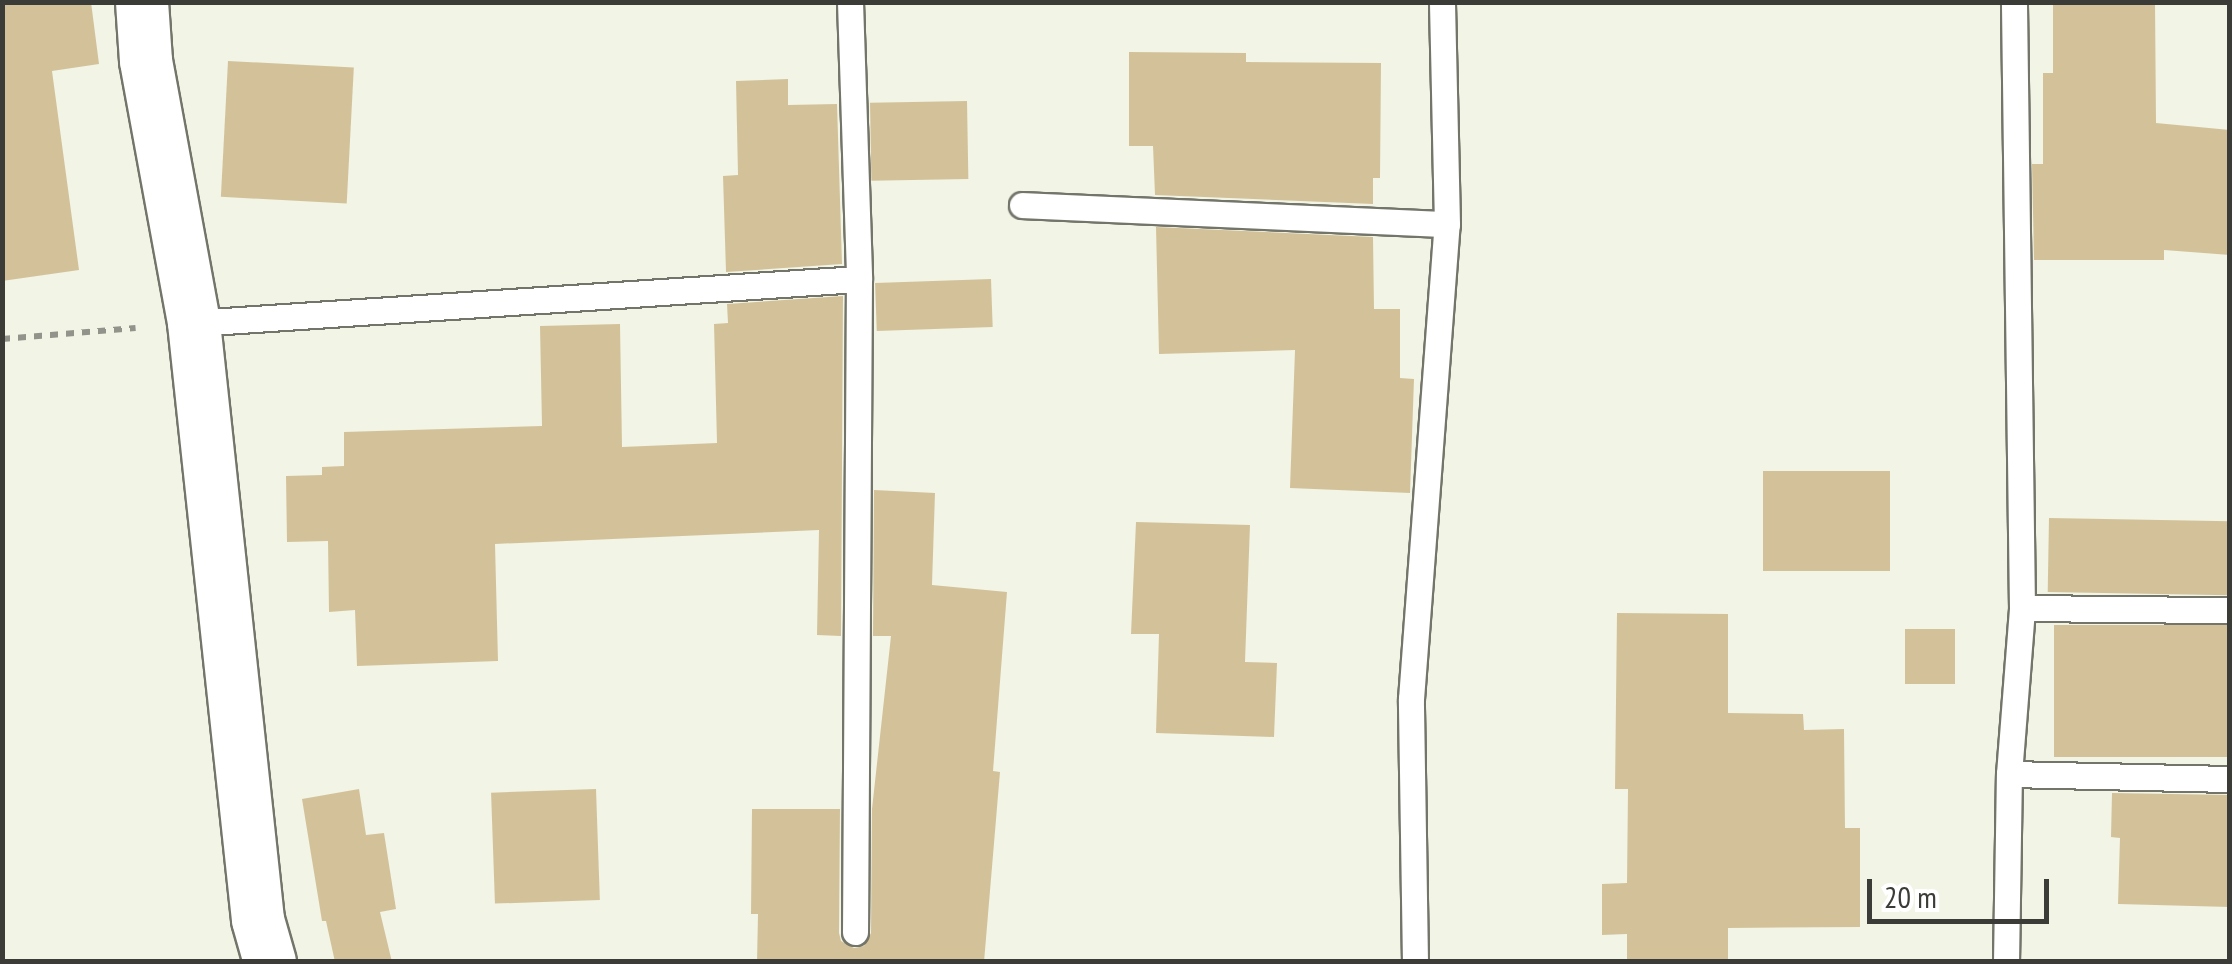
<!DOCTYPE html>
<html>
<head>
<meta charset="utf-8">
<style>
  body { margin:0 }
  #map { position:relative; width:2232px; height:964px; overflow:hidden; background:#f2f4e6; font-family:"PT Sans Narrow",sans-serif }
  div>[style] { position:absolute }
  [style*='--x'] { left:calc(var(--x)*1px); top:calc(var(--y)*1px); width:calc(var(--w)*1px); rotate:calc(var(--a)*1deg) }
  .building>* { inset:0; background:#d3c299; transform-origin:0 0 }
  .path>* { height:6px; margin-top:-3px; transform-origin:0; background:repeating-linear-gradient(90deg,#92948b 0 8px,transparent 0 16px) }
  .roads { filter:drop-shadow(2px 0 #74756a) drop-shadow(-2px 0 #74756a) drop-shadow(0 2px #74756a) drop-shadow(0 -2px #74756a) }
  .service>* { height:25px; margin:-12.5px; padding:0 12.5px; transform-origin:12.5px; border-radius:12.5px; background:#fff }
  .minor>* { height:52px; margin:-26px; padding:0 26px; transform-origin:26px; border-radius:26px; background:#fff }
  span { translate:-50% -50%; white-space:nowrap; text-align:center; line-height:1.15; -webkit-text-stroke:10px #fff; paint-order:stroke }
  .frame { position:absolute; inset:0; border:5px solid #3b3c37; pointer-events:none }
  .scale { position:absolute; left:1867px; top:879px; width:182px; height:45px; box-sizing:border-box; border:5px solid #3b3c37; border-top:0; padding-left:12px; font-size:30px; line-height:35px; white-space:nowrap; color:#3b3c37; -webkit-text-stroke:8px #fff; paint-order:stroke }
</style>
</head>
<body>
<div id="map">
  <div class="building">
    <i style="clip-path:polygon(2px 2px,91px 2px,99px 64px,52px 71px,79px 270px,2px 281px)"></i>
    <i style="clip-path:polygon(2053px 2px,2155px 2px,2156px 123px,2230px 130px,2230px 255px,2164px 250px,2164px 260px,2034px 260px,2032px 164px,2043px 164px,2043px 73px,2053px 73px)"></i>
    <i style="clip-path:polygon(1129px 52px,1246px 53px,1246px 62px,1381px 63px,1380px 178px,1373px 178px,1373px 204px,1155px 195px,1153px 146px,1129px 146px)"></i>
    <i style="left:228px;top:61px;width:126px;height:136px;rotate:3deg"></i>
    <i style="clip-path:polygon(788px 79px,788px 105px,837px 104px,842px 264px,726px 272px,723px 176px,738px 175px,736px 81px)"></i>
    <i style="left:967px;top:101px;width:78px;height:97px;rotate:89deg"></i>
    <i style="clip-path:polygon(1156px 227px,1373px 237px,1374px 309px,1400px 309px,1400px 378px,1414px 379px,1410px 493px,1290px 488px,1295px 350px,1159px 354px)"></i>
    <i style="left:991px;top:279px;width:48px;height:116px;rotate:88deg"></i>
    <i style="clip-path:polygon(843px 296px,841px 636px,817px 635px,819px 530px,495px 544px,498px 661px,357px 666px,355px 610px,329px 612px,328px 541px,287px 542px,286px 476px,322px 475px,322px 467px,344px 466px,344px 432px,542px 426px,540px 326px,620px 324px,622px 447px,717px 443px,714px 324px,728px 323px,727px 304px)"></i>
    <i style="left:1890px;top:471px;width:100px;height:127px;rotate:90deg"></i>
    <i style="clip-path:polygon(874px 490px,935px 493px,932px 585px,1007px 592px,993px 771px,1000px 772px,984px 962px,757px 962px,758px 914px,751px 914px,752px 809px,840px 809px,839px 933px,841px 941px,854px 948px,864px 946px,871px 933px,872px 809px,891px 636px,873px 636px)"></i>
    <i style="left:2049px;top:518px;width:181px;height:74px;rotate:1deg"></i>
    <i style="clip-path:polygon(1136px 522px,1250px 525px,1245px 662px,1277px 663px,1274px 737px,1156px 733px,1159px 634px,1131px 634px)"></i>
    <i style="clip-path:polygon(1617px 613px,1728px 614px,1728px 713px,1803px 714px,1804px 730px,1844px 729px,1845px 828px,1860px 828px,1860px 927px,1728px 928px,1728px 962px,1627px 962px,1627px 934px,1602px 935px,1602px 884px,1627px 883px,1628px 789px,1615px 789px)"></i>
    <i style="left:2054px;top:625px;width:176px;height:132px"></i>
    <i style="left:1955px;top:629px;width:55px;height:50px;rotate:90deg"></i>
    <i style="clip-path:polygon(359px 789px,366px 835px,384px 833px,396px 909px,380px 912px,392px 962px,335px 962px,326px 921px,322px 921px,302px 799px)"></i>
    <i style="left:596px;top:789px;width:111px;height:105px;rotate:88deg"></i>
    <i style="clip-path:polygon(2112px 793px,2230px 795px,2230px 907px,2118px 904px,2120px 838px,2111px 837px)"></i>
  </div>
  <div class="path">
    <i style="--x:2;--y:339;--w:134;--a:-4.7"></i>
  </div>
  <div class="roads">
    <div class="service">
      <i style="--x:850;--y:2;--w:277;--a:88.1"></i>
      <i style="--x:859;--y:279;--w:653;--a:90.35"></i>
      <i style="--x:1022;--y:205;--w:425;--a:2.6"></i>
      <i style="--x:194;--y:323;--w:666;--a:-3.79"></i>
      <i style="--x:2022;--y:608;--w:208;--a:0.6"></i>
      <i style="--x:2009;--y:774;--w:221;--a:1.3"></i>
      <i style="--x:1415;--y:962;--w:263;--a:-90.9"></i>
      <i style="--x:1411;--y:699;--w:476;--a:-85.7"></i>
      <i style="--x:1447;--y:224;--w:222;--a:-91.3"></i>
      <i style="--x:2006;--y:962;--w:188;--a:-89.1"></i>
      <i style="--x:2009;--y:774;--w:167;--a:-85.5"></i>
      <i style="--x:2022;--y:608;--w:606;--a:-90.76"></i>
    </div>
    <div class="minor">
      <i style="--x:142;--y:2;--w:59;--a:86.1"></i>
      <i style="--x:146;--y:61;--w:266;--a:79.6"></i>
      <i style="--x:194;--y:323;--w:600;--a:83.88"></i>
      <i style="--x:258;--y:920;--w:44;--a:74.1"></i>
    </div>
  </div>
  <div class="frame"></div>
  <div class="scale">20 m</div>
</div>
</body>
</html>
